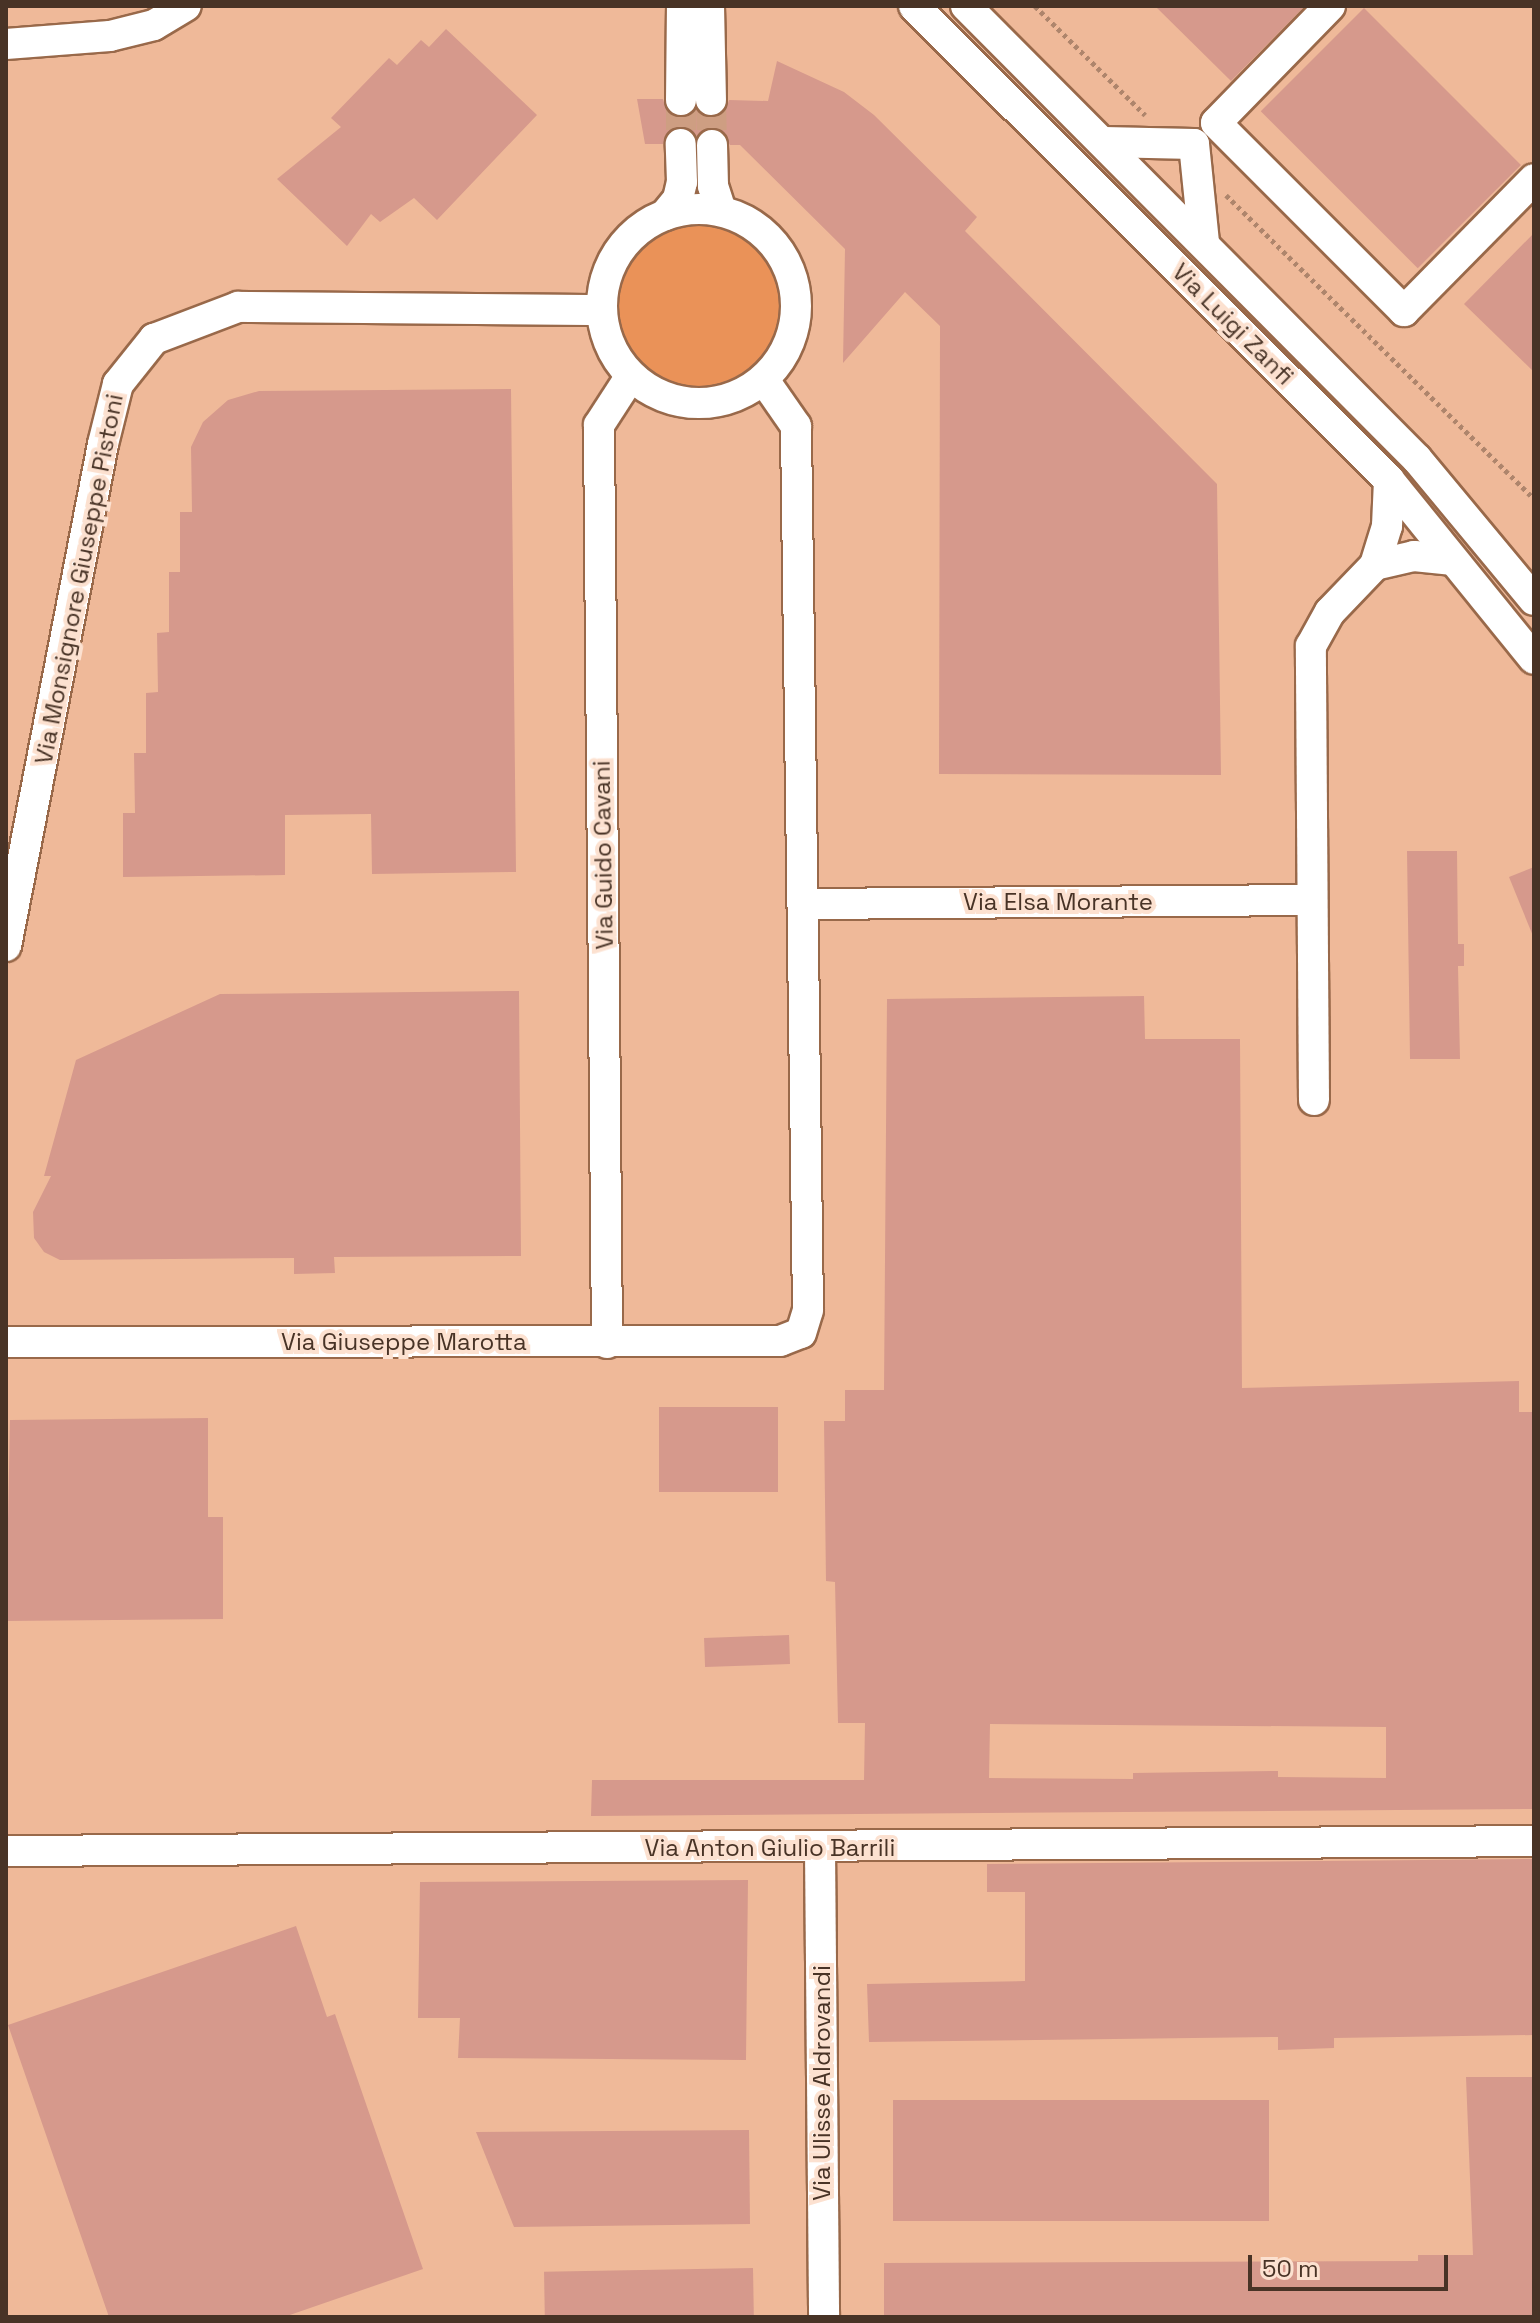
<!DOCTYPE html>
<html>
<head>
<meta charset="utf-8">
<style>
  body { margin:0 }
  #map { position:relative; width:1540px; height:2323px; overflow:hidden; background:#efb999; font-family:"Space Grotesk",sans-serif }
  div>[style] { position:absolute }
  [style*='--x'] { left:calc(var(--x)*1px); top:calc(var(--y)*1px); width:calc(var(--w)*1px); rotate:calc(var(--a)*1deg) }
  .green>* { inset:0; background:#ea9258 }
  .round { border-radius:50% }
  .building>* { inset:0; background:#d6998c; transform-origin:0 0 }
  .minor-tunnel>* { height:30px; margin-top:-15px; transform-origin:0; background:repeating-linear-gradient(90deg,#ce9e82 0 30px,transparent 0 45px) }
  .path>* { height:5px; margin-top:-2.5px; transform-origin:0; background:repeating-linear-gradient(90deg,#ae856c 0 4px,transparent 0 8px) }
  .roads { filter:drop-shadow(2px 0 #99694a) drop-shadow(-2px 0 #99694a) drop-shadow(0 2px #99694a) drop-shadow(0 -2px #99694a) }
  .minor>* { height:30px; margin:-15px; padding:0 15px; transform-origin:15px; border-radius:15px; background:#fff }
  .minor>.ring { margin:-15px; padding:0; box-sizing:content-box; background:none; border:30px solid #fff; border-radius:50% }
  span { translate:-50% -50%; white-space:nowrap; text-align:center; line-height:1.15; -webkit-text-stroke:8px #fce1d0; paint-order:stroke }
  .street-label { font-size:24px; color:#483326 }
  .frame { position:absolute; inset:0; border:8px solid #483326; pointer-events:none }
  .scale { position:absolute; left:1248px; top:2255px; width:200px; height:36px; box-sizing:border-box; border:4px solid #483326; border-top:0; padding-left:10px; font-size:24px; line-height:28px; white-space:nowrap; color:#483326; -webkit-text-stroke:6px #fce1d0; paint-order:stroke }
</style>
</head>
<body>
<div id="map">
  <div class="green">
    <i class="round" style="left:616px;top:223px;width:166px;height:166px"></i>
  </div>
  <div class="building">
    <i style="clip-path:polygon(1155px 6px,1305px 6px,1231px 81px)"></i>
    <i style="left:1364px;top:8px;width:222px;height:146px;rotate:45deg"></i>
    <i style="clip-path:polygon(446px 29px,537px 115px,437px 220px,414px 198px,380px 222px,371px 214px,347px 246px,277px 179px,341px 127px,331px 118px,389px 58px,397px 65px,421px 40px,429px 47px)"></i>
    <i style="clip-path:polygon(777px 61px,844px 92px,874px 115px,977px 217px,965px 231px,1217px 484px,1221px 775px,939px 774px,940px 326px,905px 292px,843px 363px,845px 249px,740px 145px,730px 145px,720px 129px,711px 127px,697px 136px,680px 126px,666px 135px,663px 144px,645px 144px,637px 99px,663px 99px,666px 109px,680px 118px,696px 110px,712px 118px,726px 109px,729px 100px,768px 101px)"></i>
    <i style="clip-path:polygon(1534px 233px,1534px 372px,1464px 304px)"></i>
    <i style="clip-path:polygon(511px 389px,516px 872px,372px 874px,371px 814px,285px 815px,285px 875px,123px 877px,123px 813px,135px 813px,134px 753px,146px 753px,146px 693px,158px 692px,157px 633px,169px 632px,169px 572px,180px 572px,180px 512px,192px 512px,191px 447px,203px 422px,228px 400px,259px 391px)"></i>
    <i style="clip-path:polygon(1407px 851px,1457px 851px,1458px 944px,1464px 944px,1464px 966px,1458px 966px,1460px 1059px,1410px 1059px)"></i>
    <i style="clip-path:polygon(1534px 867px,1534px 936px,1533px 936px,1509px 877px)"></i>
    <i style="clip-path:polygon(519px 991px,521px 1256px,334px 1257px,335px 1273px,294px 1274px,294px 1258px,60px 1260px,44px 1252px,34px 1238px,33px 1212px,51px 1176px,44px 1176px,76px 1060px,220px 994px)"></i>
    <i style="clip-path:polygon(evenodd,1144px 996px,1145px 1039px,1240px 1039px,1242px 1388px,1519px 1381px,1519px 1412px,1534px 1412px,1534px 1809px,591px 1816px,592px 1780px,864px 1780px,865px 1723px,838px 1723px,835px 1582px,826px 1581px,824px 1421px,845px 1421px,845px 1390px,884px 1390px,887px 999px,1144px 996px,990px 1724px,1386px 1727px,1386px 1778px,1278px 1777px,1278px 1771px,1133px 1773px,1133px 1779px,989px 1778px,990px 1724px)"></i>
    <i style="left:659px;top:1407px;width:119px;height:85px"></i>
    <i style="clip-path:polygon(208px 1418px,208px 1517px,223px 1517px,223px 1619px,6px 1621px,10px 1420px)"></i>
    <i style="left:789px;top:1635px;width:29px;height:85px;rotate:88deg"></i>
    <i style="clip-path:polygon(1534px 1859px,1534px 2035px,1334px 2038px,1334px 2048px,1278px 2050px,1278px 2037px,869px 2042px,867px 1984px,1025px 1981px,1025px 1892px,987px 1892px,987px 1864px)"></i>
    <i style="clip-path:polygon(748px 1880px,746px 2060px,458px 2058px,460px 2018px,418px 2018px,420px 1882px)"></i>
    <i style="clip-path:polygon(296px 1926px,327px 2017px,335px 2014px,423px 2269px,284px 2317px,109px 2317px,8px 2025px)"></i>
    <i style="clip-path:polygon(1466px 2077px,1534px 2077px,1534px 2317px,884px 2317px,884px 2263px,1418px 2261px,1418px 2255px,1473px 2255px)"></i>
    <i style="left:1269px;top:2100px;width:121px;height:376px;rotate:90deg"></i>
    <i style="clip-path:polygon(749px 2130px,750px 2224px,514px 2227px,476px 2132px)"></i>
    <i style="left:753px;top:2268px;width:49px;height:209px;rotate:89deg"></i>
  </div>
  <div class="minor-tunnel">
    <i style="--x:681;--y:100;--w:44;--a:90"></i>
    <i style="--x:711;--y:100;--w:45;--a:88.7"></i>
  </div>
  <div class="path">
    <i style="--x:1035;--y:6;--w:155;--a:44.7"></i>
    <i style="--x:1226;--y:195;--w:433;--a:44.6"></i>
  </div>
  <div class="roads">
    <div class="minor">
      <i style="--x:709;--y:6;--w:94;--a:88.8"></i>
      <i style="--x:914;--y:6;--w:671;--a:44.94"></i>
      <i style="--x:1389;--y:480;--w:230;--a:51"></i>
      <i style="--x:966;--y:6;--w:639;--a:45.13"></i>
      <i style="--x:1417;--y:459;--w:183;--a:50.3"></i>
      <i style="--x:1330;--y:6;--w:163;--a:134.3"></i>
      <i style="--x:1216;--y:123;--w:266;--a:45"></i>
      <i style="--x:1404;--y:311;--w:185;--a:-45.4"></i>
      <i style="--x:6;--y:44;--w:104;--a:-4.4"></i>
      <i style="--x:110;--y:36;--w:45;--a:-14"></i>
      <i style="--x:154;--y:25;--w:37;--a:-31"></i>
      <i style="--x:681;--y:100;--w:94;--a:-89.4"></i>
      <i style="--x:1104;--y:142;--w:90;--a:1.3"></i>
      <i style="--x:1194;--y:144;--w:100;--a:84.2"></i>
      <i style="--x:712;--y:145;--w:41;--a:88.6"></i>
      <i style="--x:713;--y:186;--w:25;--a:72"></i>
      <i class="ring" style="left:602px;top:209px;width:164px;height:164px"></i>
      <i style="--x:665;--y:215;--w:21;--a:-51"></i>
      <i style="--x:678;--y:199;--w:17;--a:-77"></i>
      <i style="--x:682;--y:182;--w:38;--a:-92"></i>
      <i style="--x:1375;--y:565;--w:40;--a:-13"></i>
      <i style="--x:1414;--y:556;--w:37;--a:6"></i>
      <i style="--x:805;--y:904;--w:507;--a:-0.45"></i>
      <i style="--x:6;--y:946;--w:511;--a:-79.06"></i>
      <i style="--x:103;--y:444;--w:62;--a:-76"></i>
      <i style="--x:118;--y:384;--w:58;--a:-51.3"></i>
      <i style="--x:154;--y:339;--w:90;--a:-20.9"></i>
      <i style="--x:238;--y:307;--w:364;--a:0.5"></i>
      <i style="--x:1314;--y:1100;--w:454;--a:-90.4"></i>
      <i style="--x:1311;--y:646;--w:39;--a:-61"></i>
      <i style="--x:1330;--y:612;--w:65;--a:-46.2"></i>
      <i style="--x:1375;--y:565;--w:41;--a:-72.9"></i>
      <i style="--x:1387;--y:526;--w:46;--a:-87.5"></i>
      <i style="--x:6;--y:1342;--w:774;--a:-0.07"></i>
      <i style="--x:780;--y:1341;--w:22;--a:-21"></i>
      <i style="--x:801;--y:1333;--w:24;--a:-73"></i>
      <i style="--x:808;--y:1310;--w:884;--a:-90.78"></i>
      <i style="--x:796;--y:426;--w:56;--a:-124.8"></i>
      <i style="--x:607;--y:1343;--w:918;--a:-90.5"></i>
      <i style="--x:599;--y:425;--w:57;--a:-57.1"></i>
      <i style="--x:820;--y:1849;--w:468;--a:89.5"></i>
      <i style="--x:6;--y:1851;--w:1528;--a:-0.37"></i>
    </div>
  </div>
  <div class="street-label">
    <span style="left:1233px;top:324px;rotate:45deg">Via Luigi Zanfi</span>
    <span style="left:79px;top:579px;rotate:-79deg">Via Monsignore Giuseppe Pistoni</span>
    <span style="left:603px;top:855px;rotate:-91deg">Via Guido Cavani</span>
    <span style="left:1058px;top:902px">Via Elsa Morante</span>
    <span style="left:404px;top:1342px">Via Giuseppe Marotta</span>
    <span style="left:770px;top:1848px">Via Anton Giulio Barrili</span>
    <span style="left:822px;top:2083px;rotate:-90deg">Via Ulisse Aldrovandi</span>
  </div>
  <div class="frame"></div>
  <div class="scale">50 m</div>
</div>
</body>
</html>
